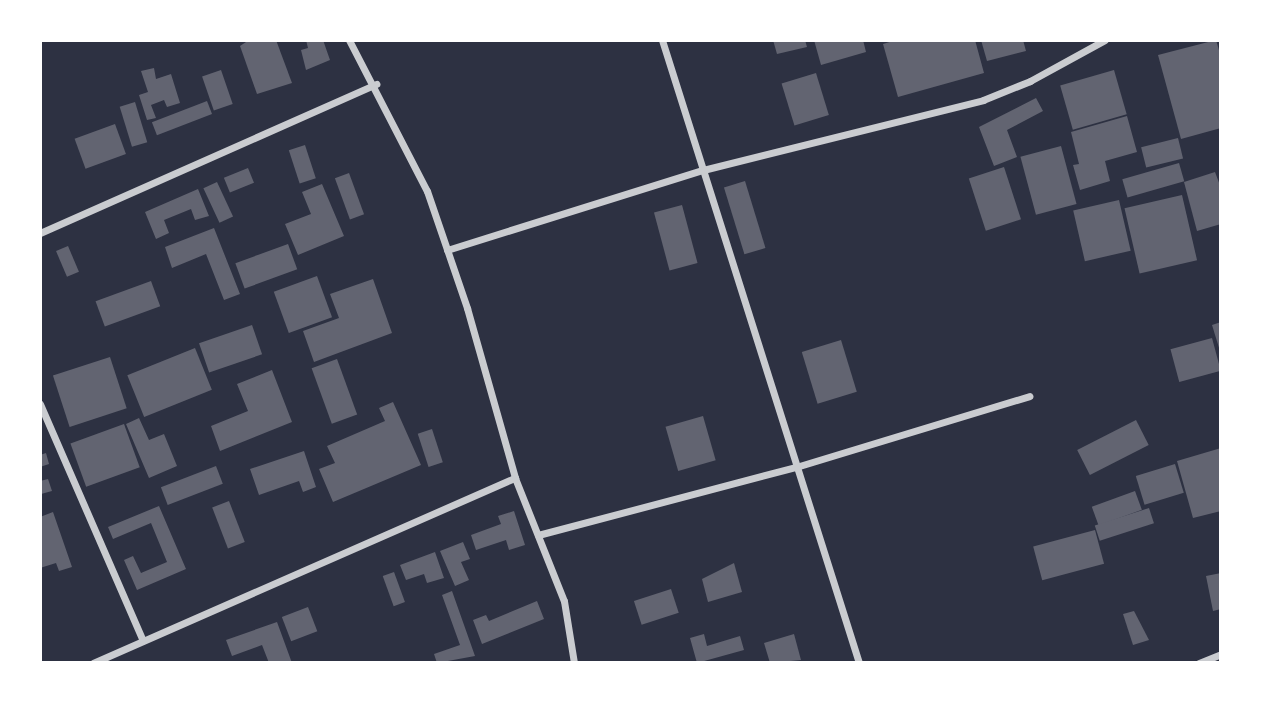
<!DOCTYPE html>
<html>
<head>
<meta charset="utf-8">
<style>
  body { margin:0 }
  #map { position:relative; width:1261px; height:703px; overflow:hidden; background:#2d3142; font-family:Mulish,sans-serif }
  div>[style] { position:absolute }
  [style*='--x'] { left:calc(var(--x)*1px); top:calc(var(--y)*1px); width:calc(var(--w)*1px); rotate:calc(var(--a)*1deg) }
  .building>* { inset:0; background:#626471; transform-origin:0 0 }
  .minor>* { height:7px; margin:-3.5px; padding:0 3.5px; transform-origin:3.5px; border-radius:3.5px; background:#caccd0 }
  span { translate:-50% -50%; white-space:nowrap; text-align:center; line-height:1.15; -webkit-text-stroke:6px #fff; paint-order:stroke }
  .frame { position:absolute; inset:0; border:42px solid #fff; pointer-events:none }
</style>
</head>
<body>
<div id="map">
  <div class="building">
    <i style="clip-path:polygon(249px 40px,276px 40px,292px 83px,257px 94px,240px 46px)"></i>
    <i style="clip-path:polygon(306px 40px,323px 40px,330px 60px,306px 70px,301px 50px,308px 48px)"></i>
    <i style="clip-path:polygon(773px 40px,805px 40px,807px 47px,777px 54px)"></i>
    <i style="clip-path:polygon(814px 40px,863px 40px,866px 52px,821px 65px)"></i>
    <i style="clip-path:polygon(896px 40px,975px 40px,984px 73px,898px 97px,883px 44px)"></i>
    <i style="clip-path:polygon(981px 40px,1023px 40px,1026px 51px,987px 61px)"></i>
    <i style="clip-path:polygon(1216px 40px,1221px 57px,1221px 128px,1181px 139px,1158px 55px)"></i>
    <i style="clip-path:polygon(154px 68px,156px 79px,171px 74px,180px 103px,167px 107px,164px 100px,151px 105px,156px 118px,147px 120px,139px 95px,148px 92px,141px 71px)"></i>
    <i style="left:221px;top:70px;width:36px;height:20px;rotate:71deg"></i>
    <i style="left:1114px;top:70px;width:46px;height:56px;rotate:74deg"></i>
    <i style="left:816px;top:73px;width:44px;height:36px;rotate:73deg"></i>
    <i style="clip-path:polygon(1036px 98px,1043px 111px,1007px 130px,1017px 157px,994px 166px,979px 127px)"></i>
    <i style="left:207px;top:101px;width:14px;height:59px;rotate:69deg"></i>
    <i style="left:135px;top:102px;width:42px;height:16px;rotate:73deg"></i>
    <i style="clip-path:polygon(1127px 116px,1137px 152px,1105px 161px,1110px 181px,1080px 190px,1073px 165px,1079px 164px,1071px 132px)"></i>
    <i style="left:115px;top:124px;width:32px;height:43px;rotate:70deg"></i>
    <i style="left:1178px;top:138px;width:21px;height:38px;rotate:76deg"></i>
    <i style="left:305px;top:145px;width:35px;height:17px;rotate:72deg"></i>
    <i style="left:1061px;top:146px;width:60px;height:42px;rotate:75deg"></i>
    <i style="left:1179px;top:163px;width:19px;height:59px;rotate:74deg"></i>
    <i style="left:1004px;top:167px;width:55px;height:37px;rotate:72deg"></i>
    <i style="left:248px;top:168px;width:16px;height:26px;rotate:68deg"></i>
    <i style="clip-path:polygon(1215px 172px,1221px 188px,1221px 224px,1197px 231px,1184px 182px)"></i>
    <i style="left:349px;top:173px;width:44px;height:15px;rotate:70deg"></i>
    <i style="left:745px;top:181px;width:70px;height:22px;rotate:73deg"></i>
    <i style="left:217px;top:182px;width:38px;height:15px;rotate:65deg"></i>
    <i style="clip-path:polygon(322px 184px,344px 236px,298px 255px,285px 224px,311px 214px,302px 192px)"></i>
    <i style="clip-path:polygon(198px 189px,209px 216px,195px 220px,191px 209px,164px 220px,169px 233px,156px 239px,145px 212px)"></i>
    <i style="left:1182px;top:195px;width:67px;height:59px;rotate:77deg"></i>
    <i style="left:1119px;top:200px;width:52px;height:47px;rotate:77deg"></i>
    <i style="left:682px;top:205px;width:60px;height:29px;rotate:75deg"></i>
    <i style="clip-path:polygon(214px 228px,240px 294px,224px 300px,206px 254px,172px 268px,165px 247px)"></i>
    <i style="left:288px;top:244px;width:27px;height:56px;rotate:70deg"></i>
    <i style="left:68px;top:246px;width:28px;height:13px;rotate:67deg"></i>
    <i style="left:317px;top:276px;width:44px;height:46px;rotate:70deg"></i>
    <i style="clip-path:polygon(373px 279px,392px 333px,314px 362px,303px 331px,339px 318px,330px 294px)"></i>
    <i style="left:151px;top:281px;width:27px;height:59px;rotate:70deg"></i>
    <i style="clip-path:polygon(1221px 322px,1221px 351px,1220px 351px,1212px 325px)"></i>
    <i style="left:252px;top:325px;width:31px;height:56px;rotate:71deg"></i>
    <i style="left:1212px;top:338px;width:34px;height:43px;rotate:75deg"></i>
    <i style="left:841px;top:340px;width:54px;height:41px;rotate:73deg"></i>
    <i style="left:195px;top:348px;width:45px;height:73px;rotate:68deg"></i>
    <i style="left:110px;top:357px;width:54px;height:60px;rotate:72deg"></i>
    <i style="left:337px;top:359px;width:59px;height:27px;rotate:70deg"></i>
    <i style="clip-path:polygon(272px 370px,292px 422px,220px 451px,211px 426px,248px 411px,237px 384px)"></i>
    <i style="clip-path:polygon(393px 402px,421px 465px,333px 502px,319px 469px,335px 463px,327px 446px,385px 421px,379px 408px)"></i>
    <i style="left:703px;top:416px;width:46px;height:39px;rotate:74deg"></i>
    <i style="clip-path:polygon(139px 418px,149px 440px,164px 434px,177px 466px,149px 478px,126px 424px)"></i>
    <i style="left:1136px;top:420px;width:28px;height:66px;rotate:63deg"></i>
    <i style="left:124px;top:424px;width:46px;height:57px;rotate:70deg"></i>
    <i style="left:432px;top:429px;width:35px;height:15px;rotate:72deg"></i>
    <i style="clip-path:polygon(1221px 448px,1221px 511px,1193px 518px,1177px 461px)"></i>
    <i style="clip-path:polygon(304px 451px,316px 487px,303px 492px,299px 481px,259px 495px,250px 469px)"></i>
    <i style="clip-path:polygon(46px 453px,49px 464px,40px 467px,40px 455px)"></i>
    <i style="left:1175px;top:464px;width:30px;height:41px;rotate:73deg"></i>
    <i style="left:216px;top:466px;width:19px;height:59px;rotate:69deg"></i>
    <i style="clip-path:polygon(48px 479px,52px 491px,41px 494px,40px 481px)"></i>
    <i style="left:1135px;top:491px;width:20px;height:46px;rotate:70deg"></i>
    <i style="left:229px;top:501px;width:44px;height:18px;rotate:69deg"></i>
    <i style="clip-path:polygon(159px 506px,186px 569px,137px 590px,124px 560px,133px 556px,141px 573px,167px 562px,151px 523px,113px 539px,108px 527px)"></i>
    <i style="left:1149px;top:508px;width:16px;height:57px;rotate:72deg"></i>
    <i style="clip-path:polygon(514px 511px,525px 545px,509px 550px,506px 540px,476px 550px,471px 535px,501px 524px,498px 516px)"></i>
    <i style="clip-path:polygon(53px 512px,72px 567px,59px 571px,56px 563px,40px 568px,40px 517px)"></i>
    <i style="left:1095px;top:530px;width:35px;height:64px;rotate:75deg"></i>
    <i style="clip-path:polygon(463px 542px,470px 559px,461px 562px,469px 580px,455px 586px,440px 551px)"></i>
    <i style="clip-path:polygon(435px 552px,444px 578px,427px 583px,424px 574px,406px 580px,400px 565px)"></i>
    <i style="clip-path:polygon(734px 563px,742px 592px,708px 602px,702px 579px)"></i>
    <i style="left:394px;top:572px;width:32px;height:12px;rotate:70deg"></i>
    <i style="clip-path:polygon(1221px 573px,1221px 609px,1213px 611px,1206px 576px)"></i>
    <i style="left:671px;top:589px;width:25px;height:39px;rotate:72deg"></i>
    <i style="clip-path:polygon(452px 591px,475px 656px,437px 663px,434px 654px,460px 645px,442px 595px)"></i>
    <i style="clip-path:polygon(537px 601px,544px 619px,482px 644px,473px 620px,486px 615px,489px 621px)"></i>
    <i style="left:308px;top:607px;width:26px;height:28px;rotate:69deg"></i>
    <i style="clip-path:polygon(1134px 611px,1149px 640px,1133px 645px,1123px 614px)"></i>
    <i style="clip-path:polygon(277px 622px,292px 663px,269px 663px,262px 645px,232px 656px,226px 640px)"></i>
    <i style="clip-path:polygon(704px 634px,707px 646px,740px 636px,744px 650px,697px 663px,690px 638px)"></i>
    <i style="clip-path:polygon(794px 634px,801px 660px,770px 663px,764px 643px)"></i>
  </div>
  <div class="minor">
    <i style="--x:349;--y:40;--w:170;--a:62.7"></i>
    <i style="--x:427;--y:191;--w:124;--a:71.1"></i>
    <i style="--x:467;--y:308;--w:177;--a:74.2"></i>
    <i style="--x:515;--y:478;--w:132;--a:68.3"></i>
    <i style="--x:564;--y:601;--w:63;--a:80.8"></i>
    <i style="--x:662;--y:40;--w:653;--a:72.45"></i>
    <i style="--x:40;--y:233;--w:368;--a:-23.9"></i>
    <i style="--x:447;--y:250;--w:268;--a:-17.4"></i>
    <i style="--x:703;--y:170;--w:289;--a:-14"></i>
    <i style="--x:983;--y:100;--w:51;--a:-22"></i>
    <i style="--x:1030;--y:81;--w:85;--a:-28.7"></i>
    <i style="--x:40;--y:404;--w:258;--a:66.5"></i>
    <i style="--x:538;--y:535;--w:267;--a:-14.8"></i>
    <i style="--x:796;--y:467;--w:244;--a:-16.9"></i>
    <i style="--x:93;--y:663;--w:461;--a:-23.7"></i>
    <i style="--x:1199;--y:663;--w:24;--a:-22"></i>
  </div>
  <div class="frame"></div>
</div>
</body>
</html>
